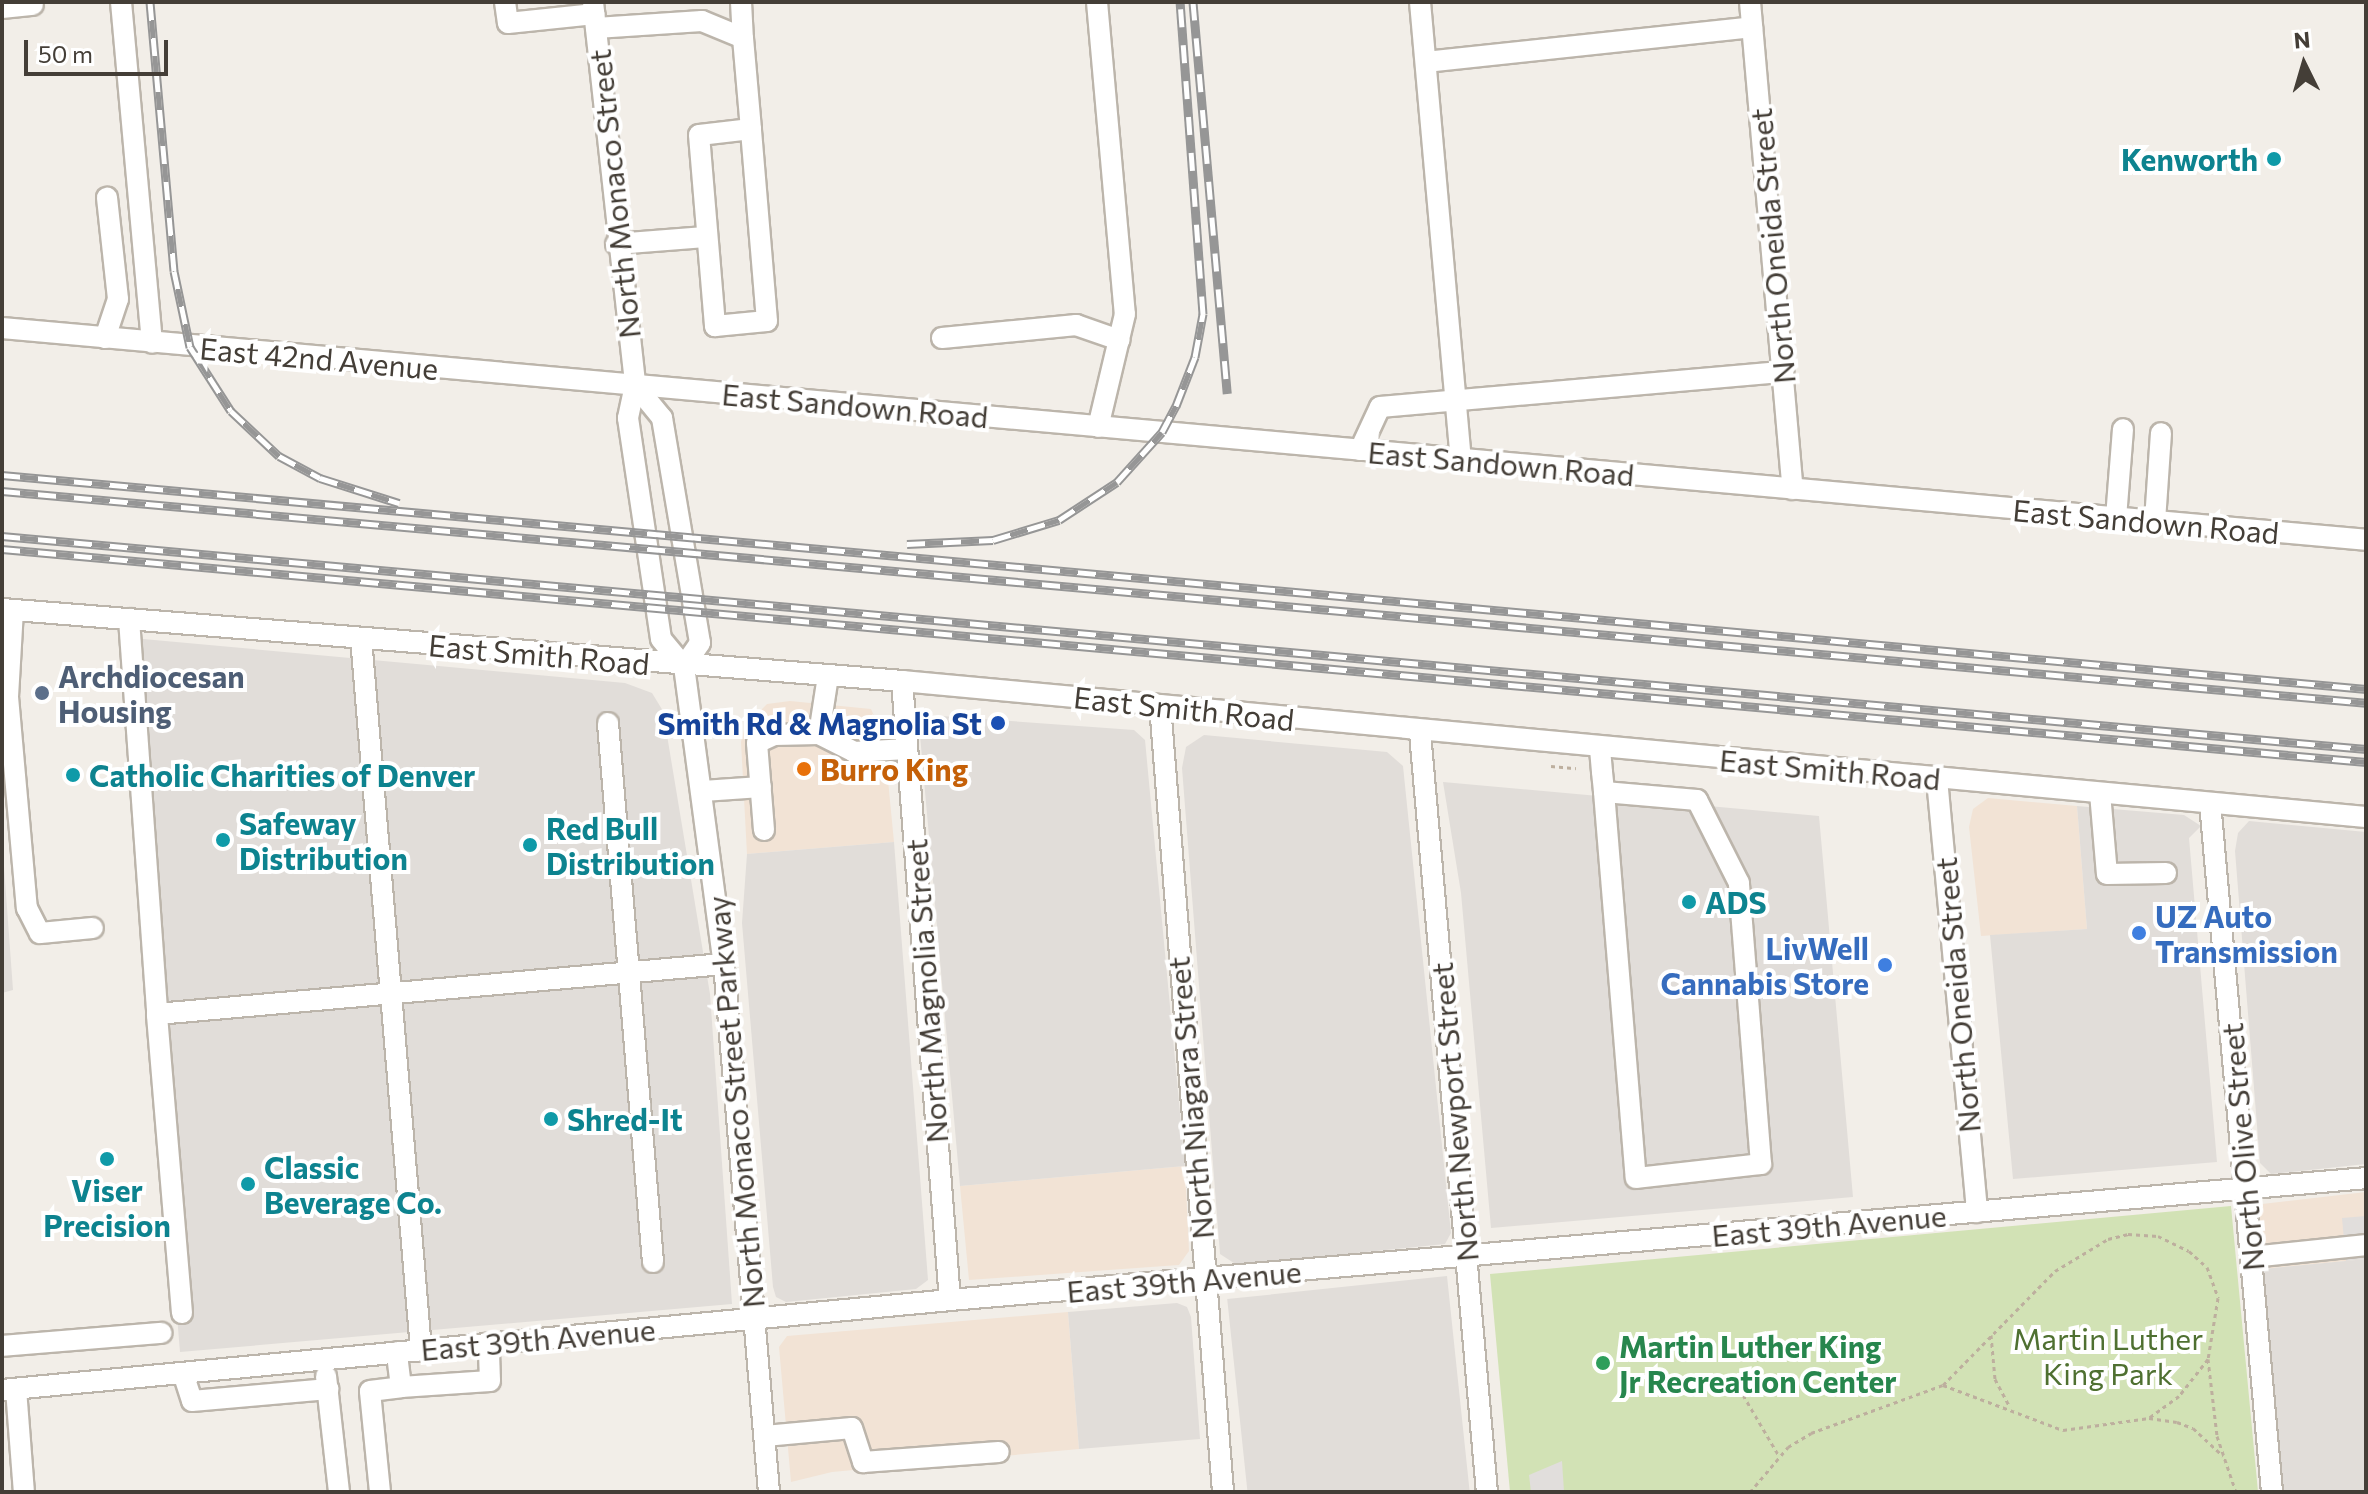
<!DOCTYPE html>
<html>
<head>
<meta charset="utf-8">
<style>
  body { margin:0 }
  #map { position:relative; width:2368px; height:1494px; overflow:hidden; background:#f2eee8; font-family:Commissioner,sans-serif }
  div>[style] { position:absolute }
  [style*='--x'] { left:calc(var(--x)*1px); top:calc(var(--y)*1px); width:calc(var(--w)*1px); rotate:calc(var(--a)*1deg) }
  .commercial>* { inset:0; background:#f2e3d5 }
  .industrial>* { inset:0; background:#e1ddd9; transform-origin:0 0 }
  .green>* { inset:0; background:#d2e2b5 }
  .parking>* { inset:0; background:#e1dedc }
  .path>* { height:3px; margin-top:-1.5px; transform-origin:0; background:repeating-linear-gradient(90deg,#bdaf9e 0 4px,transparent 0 8px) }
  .roads { filter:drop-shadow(2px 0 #bcb5ab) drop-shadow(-2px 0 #bcb5ab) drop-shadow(0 2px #bcb5ab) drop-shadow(0 -2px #bcb5ab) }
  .minor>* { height:20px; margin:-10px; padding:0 10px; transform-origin:10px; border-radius:10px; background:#fff }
  .rail>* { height:9px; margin-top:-4.5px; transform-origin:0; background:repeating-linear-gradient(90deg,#fff 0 18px,#969696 0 36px); box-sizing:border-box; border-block:2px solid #969696 }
  .dots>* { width:22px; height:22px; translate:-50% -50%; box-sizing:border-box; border:4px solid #fff; border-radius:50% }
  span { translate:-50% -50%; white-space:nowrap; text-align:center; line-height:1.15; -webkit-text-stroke:8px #fff; paint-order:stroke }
  .culture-label { font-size:30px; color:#0d838f; font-weight:700 }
  .right { translate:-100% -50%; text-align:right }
  .left { translate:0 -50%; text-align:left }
  .street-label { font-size:30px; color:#443e37 }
  .service-label { font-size:30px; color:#4e5e75; font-weight:700 }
  .transit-label { font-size:30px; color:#164399; font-weight:700 }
  .food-label { font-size:30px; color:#c56008; font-weight:700 }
  .shop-label { font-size:30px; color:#366cbe; font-weight:700 }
  .park-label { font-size:30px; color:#4f7031 }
  .leisure-label { font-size:30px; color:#27864d; font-weight:700 }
  .frame { position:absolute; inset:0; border:4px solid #443e37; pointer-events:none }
  .north { position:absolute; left:2264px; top:24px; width:80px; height:80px; -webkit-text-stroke:6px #fff; paint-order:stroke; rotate:355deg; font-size:22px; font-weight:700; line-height:32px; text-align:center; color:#443e37 }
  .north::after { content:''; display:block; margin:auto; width:28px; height:36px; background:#443e37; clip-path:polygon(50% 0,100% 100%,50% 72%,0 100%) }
  .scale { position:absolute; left:24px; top:40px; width:144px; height:36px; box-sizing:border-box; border:4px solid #443e37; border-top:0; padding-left:10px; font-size:24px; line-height:28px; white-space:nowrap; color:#443e37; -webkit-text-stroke:6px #fff; paint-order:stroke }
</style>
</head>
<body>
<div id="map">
  <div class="commercial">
    <i style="clip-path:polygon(790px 701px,871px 709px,884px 739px,894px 842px,747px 854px,741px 742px,745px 726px,767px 704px)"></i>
    <i style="clip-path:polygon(1988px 798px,2077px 806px,2087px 929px,1981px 936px,1969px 827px,1973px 809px)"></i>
    <i style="clip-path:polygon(1185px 1166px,1189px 1251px,1179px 1265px,969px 1280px,960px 1186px)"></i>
    <i style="clip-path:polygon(2366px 1192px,2366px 1259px,2263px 1269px,2258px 1219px,2262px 1204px)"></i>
    <i style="clip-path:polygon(1068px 1312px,1079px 1449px,832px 1472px,791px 1482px,779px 1347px,787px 1336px)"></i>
  </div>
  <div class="industrial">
    <i style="clip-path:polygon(121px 637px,625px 683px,652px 693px,663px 711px,710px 994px,732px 1304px,180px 1352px)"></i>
    <i style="clip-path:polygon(941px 716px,1134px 730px,1145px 740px,1185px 1166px,960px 1186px,920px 735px,924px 725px)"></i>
    <i style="clip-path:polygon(1204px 735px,1387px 752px,1403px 766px,1451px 1233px,1445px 1244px,1237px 1265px,1220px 1254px,1182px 768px,1186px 747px)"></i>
    <i style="clip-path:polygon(1443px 782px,1819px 816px,1853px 1197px,1491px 1228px,1461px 893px)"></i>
    <i style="clip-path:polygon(2077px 806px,2184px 815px,2201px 826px,2189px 838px,2217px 1162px,2013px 1179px,1990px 935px,2087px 929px)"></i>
    <i style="clip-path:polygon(2249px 821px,2366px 832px,2366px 1164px,2271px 1174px,2260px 1163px,2235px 851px,2238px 833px)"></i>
    <i style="clip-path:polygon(2px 839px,13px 990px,2px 993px)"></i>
    <i style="clip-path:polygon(894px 842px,928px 1280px,916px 1289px,786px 1302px,776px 1297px,773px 1287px,742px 923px,747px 854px)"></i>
    <i style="clip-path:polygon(2366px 1259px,2366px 1492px,2281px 1492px,2263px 1269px)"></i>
    <i style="left:1447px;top:1276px;width:217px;height:221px;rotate:84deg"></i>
    <i style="clip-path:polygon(1177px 1303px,1187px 1307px,1191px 1317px,1200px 1439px,1079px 1449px,1068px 1312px)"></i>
  </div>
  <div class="green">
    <i style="clip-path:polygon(2231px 1206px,2258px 1492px,1510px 1492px,1490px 1274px)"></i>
  </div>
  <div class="parking">
    <i style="clip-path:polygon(2366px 1216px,2366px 1259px,2346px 1261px,2342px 1218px)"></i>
    <i style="clip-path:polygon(1562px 1461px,1564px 1492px,1531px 1492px,1529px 1475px)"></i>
  </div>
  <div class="path">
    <i style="--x:1551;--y:766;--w:25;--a:5"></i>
    <i style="--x:1991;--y:1335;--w:44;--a:84.8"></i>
    <i style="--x:1995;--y:1379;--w:32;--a:62"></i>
    <i style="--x:2208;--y:1359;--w:78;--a:83.3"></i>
    <i style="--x:2217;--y:1436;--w:59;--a:71.3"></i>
    <i style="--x:1943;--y:1385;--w:128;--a:20.6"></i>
    <i style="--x:2063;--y:1430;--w:87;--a:-7.9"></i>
    <i style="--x:2149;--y:1418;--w:28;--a:8"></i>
    <i style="--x:2177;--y:1422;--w:17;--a:21"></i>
    <i style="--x:2193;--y:1428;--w:41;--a:43"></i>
    <i style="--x:1739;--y:1388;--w:79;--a:59.5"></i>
    <i style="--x:1750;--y:1492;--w:59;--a:-49.8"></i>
    <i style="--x:1788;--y:1447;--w:27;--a:-31"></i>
    <i style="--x:1811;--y:1433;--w:140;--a:-20"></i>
    <i style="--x:1943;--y:1385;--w:160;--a:-45.5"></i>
    <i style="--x:2055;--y:1271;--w:62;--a:-31.1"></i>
    <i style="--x:2108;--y:1239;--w:21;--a:-14"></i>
    <i style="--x:2128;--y:1234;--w:30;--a:4"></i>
    <i style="--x:2158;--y:1236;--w:34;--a:26"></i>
    <i style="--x:2189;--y:1251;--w:24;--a:42"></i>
    <i style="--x:2207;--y:1267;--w:33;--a:70"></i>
    <i style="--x:2218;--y:1298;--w:62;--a:99.3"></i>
    <i style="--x:2208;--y:1359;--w:47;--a:128.1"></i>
    <i style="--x:2179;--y:1396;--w:37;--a:144"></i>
  </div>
  <div class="roads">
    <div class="minor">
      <i style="--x:121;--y:2;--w:342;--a:84.8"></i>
      <i style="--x:505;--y:2;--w:21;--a:82"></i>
      <i style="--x:508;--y:23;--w:87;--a:-5.9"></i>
      <i style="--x:593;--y:2;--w:385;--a:83.7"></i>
      <i style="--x:635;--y:385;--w:34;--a:102"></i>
      <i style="--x:628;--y:418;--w:223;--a:81.5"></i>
      <i style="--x:661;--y:639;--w:35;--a:50"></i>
      <i style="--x:741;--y:2;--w:36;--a:87"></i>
      <i style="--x:1097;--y:2;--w:313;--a:84.9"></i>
      <i style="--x:1125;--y:314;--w:116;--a:103.4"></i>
      <i style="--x:1420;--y:2;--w:459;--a:84.9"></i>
      <i style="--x:1750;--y:2;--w:489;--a:85"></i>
      <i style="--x:2;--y:8;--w:31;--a:-6"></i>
      <i style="--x:596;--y:28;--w:106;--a:-3.8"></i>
      <i style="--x:702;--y:21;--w:44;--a:22.5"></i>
      <i style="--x:743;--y:38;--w:91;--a:85"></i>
      <i style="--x:751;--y:129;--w:52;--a:173.4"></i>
      <i style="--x:699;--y:135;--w:192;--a:85.2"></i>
      <i style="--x:715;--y:326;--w:52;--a:-5.5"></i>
      <i style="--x:767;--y:321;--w:193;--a:-94.8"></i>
      <i style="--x:1426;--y:62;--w:328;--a:-6.1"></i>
      <i style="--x:616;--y:244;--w:89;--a:-4.5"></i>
      <i style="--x:2;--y:328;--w:2373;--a:5.12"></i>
      <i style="--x:105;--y:338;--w:41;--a:-71.6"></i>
      <i style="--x:118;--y:299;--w:102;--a:-96.2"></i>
      <i style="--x:942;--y:338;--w:135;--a:-5.5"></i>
      <i style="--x:1076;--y:325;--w:46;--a:19.2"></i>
      <i style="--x:635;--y:385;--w:43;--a:50.7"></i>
      <i style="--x:662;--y:418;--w:228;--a:80.4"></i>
      <i style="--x:700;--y:643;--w:28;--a:125"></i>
      <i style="--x:1360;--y:450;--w:47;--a:-65.1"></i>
      <i style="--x:1380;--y:407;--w:405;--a:-5"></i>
      <i style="--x:2116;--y:518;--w:89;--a:-85.5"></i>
      <i style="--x:2155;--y:521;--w:88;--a:-86.1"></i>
      <i style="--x:2;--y:609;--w:903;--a:4.57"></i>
      <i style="--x:902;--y:681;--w:1470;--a:5.31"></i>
      <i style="--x:13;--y:610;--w:87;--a:93.3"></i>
      <i style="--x:8;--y:697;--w:212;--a:84.9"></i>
      <i style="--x:27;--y:908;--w:28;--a:63"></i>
      <i style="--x:40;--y:933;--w:53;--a:-5.4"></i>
      <i style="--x:129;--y:619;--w:396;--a:85.9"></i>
      <i style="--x:361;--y:638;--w:715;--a:85.18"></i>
      <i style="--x:684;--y:666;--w:301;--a:82.4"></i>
      <i style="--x:724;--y:964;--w:530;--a:85.13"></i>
      <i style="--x:902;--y:681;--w:621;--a:85.57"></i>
      <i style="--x:1160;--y:705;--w:790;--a:85.42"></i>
      <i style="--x:608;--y:723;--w:541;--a:85.23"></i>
      <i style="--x:1420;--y:733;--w:762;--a:84.96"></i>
      <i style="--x:819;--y:734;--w:59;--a:-81.2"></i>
      <i style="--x:1600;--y:749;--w:23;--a:85"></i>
      <i style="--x:1602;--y:772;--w:20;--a:84"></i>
      <i style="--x:1604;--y:792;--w:387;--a:85.3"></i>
      <i style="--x:1636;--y:1178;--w:126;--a:-6.4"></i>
      <i style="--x:1761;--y:1164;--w:282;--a:-94.5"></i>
      <i style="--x:1739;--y:883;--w:93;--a:-116.8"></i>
      <i style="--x:1697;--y:800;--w:93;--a:-175.1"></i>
      <i style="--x:1937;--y:779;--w:435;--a:84.7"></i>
      <i style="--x:703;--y:791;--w:58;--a:-3.9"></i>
      <i style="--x:2100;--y:793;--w:81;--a:85.1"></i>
      <i style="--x:2107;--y:874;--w:59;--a:-1"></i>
      <i style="--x:2210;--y:803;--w:692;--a:84.86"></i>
      <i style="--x:764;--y:830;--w:87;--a:-94.6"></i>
      <i style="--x:757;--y:743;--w:19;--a:-25"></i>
      <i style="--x:774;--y:735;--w:45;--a:-1.3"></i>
      <i style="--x:819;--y:734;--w:39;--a:27"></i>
      <i style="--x:854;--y:752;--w:53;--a:-3.2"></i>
      <i style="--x:2252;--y:1257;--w:115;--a:-6"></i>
      <i style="--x:182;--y:1313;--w:300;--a:-94.8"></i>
      <i style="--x:157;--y:1014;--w:569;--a:-5.04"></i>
      <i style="--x:2;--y:1346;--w:160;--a:-4.7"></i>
      <i style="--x:183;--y:1373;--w:29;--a:72"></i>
      <i style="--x:192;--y:1401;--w:137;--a:-5"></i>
      <i style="--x:326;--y:1376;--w:117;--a:83.6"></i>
      <i style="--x:401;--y:1387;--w:89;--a:-3.9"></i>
      <i style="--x:490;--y:1381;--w:38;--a:-92"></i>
      <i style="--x:16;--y:1389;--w:103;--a:85.6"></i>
      <i style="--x:2;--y:1390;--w:952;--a:-5.42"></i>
      <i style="--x:950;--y:1300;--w:1421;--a:-4.92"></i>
      <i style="--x:765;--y:1436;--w:87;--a:-5.3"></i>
      <i style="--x:852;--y:1428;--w:36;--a:72"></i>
      <i style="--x:863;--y:1462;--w:136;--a:-4.2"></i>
      <i style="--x:380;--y:1492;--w:101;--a:-95.7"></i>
      <i style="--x:370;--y:1391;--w:31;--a:-7"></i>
      <i style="--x:401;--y:1387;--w:35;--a:-97"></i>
    </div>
  </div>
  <div class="rail">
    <i style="--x:150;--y:2;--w:270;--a:84.9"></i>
    <i style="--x:174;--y:271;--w:78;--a:78.1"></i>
    <i style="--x:190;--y:347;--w:76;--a:57.4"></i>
    <i style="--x:231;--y:411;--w:66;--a:43.2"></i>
    <i style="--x:279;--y:456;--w:47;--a:28.2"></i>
    <i style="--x:320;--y:478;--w:83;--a:17.6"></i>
    <i style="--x:1193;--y:2;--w:393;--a:85"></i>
    <i style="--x:2;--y:475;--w:2374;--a:5.17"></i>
    <i style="--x:2;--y:491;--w:2373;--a:5.12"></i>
    <i style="--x:2;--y:536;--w:2374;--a:5.15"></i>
    <i style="--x:907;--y:544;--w:86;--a:-2.7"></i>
    <i style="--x:993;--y:540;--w:69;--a:-16.9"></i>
    <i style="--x:1059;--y:520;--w:69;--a:-33.2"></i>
    <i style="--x:1117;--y:482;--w:67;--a:-48"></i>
    <i style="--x:1162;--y:432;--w:30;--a:-62"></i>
    <i style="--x:1176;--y:406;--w:53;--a:-68.8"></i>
    <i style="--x:1195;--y:357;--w:44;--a:-79.5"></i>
    <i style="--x:1203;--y:314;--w:313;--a:-94.2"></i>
    <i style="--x:2;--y:549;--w:2374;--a:5.15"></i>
  </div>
  <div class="dots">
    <i style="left:2274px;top:159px;background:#0f9aa8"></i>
    <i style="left:42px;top:693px;background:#5c6f8a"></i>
    <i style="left:998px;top:723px;background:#1a4fb4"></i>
    <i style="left:804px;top:769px;background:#e8710a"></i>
    <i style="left:73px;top:775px;background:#0f9aa8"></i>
    <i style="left:223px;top:840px;background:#0f9aa8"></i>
    <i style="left:530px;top:845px;background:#0f9aa8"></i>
    <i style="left:1689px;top:902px;background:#0f9aa8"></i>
    <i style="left:2139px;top:933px;background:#3f7fe0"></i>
    <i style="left:1885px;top:965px;background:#3f7fe0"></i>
    <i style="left:551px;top:1119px;background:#0f9aa8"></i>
    <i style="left:107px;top:1159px;background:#0f9aa8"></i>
    <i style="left:248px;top:1184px;background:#0f9aa8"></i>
    <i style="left:1603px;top:1363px;background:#2e9e5b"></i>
  </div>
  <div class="culture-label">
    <span class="right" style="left:2258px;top:159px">Kenworth</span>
    <span class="left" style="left:89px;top:775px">Catholic Charities of Denver</span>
    <span class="left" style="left:239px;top:840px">Safeway<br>Distribution</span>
    <span class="left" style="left:546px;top:845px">Red Bull<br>Distribution</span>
    <span class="left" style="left:1705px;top:902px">ADS</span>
    <span class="left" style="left:567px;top:1119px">Shred-It</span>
    <span class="left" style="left:264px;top:1184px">Classic<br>Beverage Co.</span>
    <span style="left:107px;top:1207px">Viser<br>Precision</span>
  </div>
  <div class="street-label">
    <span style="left:614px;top:194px;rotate:-96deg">North Monaco Street</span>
    <span style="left:1772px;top:246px;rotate:-95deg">North Oneida Street</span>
    <span style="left:319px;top:358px;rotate:5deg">East 42nd Avenue</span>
    <span style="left:855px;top:405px;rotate:5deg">East Sandown Road</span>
    <span style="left:1501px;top:463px;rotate:5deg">East Sandown Road</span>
    <span style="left:2146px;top:521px;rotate:5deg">East Sandown Road</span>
    <span style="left:539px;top:654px;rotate:5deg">East Smith Road</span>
    <span style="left:1184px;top:708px;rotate:6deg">East Smith Road</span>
    <span style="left:1830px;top:769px;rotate:5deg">East Smith Road</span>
    <span style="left:926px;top:991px;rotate:-94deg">North Magnolia Street</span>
    <span style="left:1957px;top:995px;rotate:-95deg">North Oneida Street</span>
    <span style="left:1190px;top:1098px;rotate:-95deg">North Niagara Street</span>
    <span style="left:735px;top:1102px;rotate:-95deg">North Monaco Street Parkway</span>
    <span style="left:1454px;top:1112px;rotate:-95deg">North Newport Street</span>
    <span style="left:2242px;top:1147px;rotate:-95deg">North Olive Street</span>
    <span style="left:1829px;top:1225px;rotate:-5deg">East 39th Avenue</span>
    <span style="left:1184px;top:1281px;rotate:-5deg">East 39th Avenue</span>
    <span style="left:538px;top:1339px;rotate:-5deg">East 39th Avenue</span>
  </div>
  <div class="service-label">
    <span class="left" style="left:58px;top:693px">Archdiocesan<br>Housing</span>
  </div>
  <div class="transit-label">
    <span class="right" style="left:982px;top:723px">Smith Rd &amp; Magnolia St</span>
  </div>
  <div class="food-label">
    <span class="left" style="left:820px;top:769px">Burro King</span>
  </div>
  <div class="shop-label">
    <span class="left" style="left:2155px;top:933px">UZ Auto<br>Transmission</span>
    <span class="right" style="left:1869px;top:965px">LivWell<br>Cannabis Store</span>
  </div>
  <div class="park-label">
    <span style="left:2108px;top:1355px">Martin Luther<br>King Park</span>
  </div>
  <div class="leisure-label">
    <span class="left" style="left:1619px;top:1363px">Martin Luther King<br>Jr Recreation Center</span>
  </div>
  <div class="frame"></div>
  <div class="north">N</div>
  <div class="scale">50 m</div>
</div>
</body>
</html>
